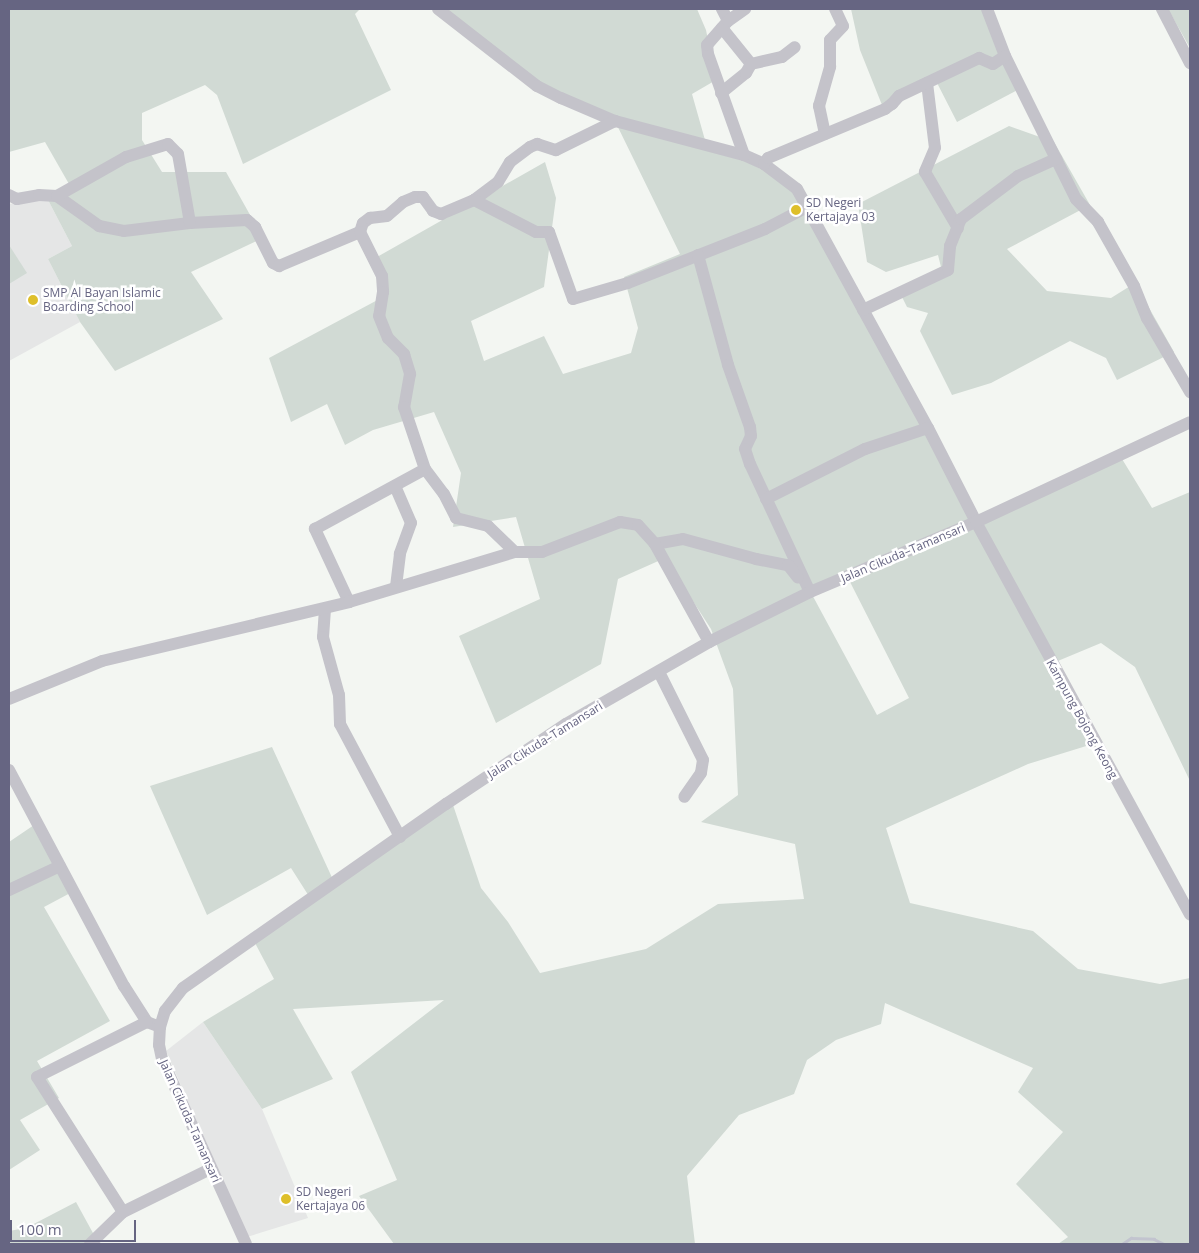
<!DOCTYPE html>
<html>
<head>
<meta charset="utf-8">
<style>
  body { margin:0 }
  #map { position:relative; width:1199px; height:1253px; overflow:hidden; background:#f3f6f2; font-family:"Open Sans",sans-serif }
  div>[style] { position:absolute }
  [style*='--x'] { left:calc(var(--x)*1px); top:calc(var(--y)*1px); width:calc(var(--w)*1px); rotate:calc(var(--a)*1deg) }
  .built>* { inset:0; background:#e5e6e6 }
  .green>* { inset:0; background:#d1dad4 }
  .stream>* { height:2.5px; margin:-1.25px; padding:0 1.25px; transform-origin:1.25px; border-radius:1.25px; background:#c2c4cf }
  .minor>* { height:12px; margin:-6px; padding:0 6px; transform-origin:6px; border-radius:6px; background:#c4c3ca }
  .dots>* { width:14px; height:14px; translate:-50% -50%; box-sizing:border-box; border:2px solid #fff; border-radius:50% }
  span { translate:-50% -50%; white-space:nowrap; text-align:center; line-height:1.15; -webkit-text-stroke:5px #fff; paint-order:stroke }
  .poi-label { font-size:12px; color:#666582 }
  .left { translate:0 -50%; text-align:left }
  .street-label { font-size:12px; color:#666582 }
  .frame { position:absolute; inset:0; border:10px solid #666582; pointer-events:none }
  .scale { position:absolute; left:10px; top:1220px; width:126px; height:22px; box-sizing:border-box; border:2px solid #666582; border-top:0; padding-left:6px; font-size:15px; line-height:18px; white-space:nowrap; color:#666582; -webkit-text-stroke:4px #fff; paint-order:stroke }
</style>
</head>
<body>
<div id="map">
  <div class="built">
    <i style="clip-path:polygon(47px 198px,72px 246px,48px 259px,80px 322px,9px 361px,9px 204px)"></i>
    <i style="clip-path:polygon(203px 1022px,262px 1109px,308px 1218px,247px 1237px,166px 1051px)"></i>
  </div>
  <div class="green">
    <i style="clip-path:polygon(9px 9px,360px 9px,355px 14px,391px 90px,243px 164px,217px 95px,205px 85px,142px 113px,142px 140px,162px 172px,226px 172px,263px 238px,191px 272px,223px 319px,115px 371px,80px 322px,48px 259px,72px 246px,47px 198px,69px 184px,45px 142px,9px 152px)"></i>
    <i style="clip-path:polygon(evenodd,435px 9px,697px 9px,706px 30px,716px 80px,692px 94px,705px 140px,798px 188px,975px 520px,1119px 454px,1152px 508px,1190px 492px,1190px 781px,1135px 667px,1101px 643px,1053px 663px,1096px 743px,1028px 764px,886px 828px,910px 903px,1033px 931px,1078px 969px,1160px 984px,1190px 978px,1190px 1244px,1058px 1244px,1068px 1237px,1016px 1184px,1063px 1132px,1018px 1092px,1033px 1068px,885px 1003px,881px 1024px,836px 1040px,807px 1060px,794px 1094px,739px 1115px,687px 1176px,695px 1244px,394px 1244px,359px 1196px,397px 1180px,351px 1072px,444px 1000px,293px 1009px,333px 1079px,262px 1109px,203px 1022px,274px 979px,255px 943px,312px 901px,291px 868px,207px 915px,150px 786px,272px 747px,335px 884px,451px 799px,481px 888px,508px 922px,540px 973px,646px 949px,718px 904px,804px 899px,795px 844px,701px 822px,738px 795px,733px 689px,711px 629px,665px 558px,618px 579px,601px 664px,496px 723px,459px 636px,540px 599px,516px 517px,453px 527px,461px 473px,434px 412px,373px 430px,345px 445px,327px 404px,291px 422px,269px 358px,385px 296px,377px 257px,545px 162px,556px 198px,544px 287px,471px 321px,484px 361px,544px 336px,563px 374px,631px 353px,638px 328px,624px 277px,680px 254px,613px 117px,533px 84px,435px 9px,847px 576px,909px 698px,877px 715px,809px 589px,847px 576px)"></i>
    <i style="clip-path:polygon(851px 9px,985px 9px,1025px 86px,957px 122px,935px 79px,882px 105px,860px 50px)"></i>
    <i style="clip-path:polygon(1168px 9px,1190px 9px,1190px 48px)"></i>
    <i style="clip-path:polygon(1009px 126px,1054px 142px,1090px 205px,1007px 249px,1047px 291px,1111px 298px,1135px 283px,1174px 352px,1117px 380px,1106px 358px,1070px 341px,991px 383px,952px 395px,920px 331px,928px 313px,907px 307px,899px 291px,941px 267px,938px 255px,886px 272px,867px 262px,858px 204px)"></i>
    <i style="clip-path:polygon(9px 245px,27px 273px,9px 284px)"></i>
    <i style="clip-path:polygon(37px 823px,74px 891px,44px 907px,110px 1021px,37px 1061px,59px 1098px,20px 1120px,40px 1150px,9px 1170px,9px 842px)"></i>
    <i style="clip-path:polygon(76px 1202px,99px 1244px,9px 1244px,9px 1231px,26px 1228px)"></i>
  </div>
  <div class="stream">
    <i style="--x:1122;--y:1244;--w:11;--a:-34"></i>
    <i style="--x:1131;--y:1238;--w:23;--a:2"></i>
    <i style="--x:1154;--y:1239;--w:11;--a:27"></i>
  </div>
  <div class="minor">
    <i style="--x:438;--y:9;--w:125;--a:37.9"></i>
    <i style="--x:537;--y:86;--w:27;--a:27"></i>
    <i style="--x:561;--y:98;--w:59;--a:23.1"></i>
    <i style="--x:615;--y:121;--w:133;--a:14.8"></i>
    <i style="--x:744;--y:155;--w:22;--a:24"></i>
    <i style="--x:764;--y:164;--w:41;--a:37.1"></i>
    <i style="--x:797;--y:189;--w:273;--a:61.3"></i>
    <i style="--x:928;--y:428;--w:106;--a:62.9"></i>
    <i style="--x:976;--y:522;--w:447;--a:61.4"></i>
    <i style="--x:722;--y:9;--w:13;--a:63"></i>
    <i style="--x:987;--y:9;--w:50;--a:69"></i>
    <i style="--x:1005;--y:56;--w:160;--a:63.6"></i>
    <i style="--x:1076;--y:199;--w:32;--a:46"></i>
    <i style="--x:1098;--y:222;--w:73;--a:60.6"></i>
    <i style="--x:1134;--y:286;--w:35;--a:68"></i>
    <i style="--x:1147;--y:318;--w:86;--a:59.8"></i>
    <i style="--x:1162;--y:9;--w:61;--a:62.6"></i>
    <i style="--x:722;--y:28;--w:46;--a:51.1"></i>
    <i style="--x:927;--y:83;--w:65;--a:83"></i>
    <i style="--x:935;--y:148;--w:26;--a:113"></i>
    <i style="--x:925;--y:172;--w:65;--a:59.5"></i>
    <i style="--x:721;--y:93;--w:32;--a:-39"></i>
    <i style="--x:746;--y:73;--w:10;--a:-61"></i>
    <i style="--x:751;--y:64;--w:32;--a:-13"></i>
    <i style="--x:782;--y:57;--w:16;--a:-38"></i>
    <i style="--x:825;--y:134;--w:29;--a:-102"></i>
    <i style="--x:819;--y:106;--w:41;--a:-74.2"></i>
    <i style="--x:830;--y:67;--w:27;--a:-90"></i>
    <i style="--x:830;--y:40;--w:19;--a:-47"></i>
    <i style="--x:843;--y:26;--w:19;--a:-115"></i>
    <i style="--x:744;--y:155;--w:107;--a:-109.6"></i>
    <i style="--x:708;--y:54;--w:9;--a:-96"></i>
    <i style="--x:707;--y:45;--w:32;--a:-49"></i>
    <i style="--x:728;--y:21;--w:21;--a:-35"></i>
    <i style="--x:764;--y:164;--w:7;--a:-56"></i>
    <i style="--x:768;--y:158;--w:127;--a:-22.7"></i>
    <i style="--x:885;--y:109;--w:9;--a:-36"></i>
    <i style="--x:892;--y:104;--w:11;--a:-49"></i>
    <i style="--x:899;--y:96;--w:89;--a:-25.4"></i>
    <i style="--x:979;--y:58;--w:15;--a:23"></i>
    <i style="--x:993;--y:64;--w:14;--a:-34"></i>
    <i style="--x:9;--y:195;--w:9;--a:27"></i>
    <i style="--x:17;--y:199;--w:22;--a:-10"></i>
    <i style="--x:39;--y:195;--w:18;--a:3"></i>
    <i style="--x:57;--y:196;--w:52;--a:35.5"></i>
    <i style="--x:99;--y:226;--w:25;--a:11"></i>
    <i style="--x:124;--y:231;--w:66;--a:-6.9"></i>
    <i style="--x:190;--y:223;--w:57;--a:-3"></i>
    <i style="--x:247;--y:220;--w:11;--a:41"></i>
    <i style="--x:255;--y:227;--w:40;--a:63.4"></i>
    <i style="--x:273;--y:263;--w:7;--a:27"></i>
    <i style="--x:279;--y:266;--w:88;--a:-22.8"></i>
    <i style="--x:360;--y:232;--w:9;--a:-72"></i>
    <i style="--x:363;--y:223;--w:9;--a:-36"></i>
    <i style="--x:370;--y:218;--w:17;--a:-7"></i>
    <i style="--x:387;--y:216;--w:21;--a:-41"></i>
    <i style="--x:403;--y:202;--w:13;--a:-23"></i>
    <i style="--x:415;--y:197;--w:8;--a:0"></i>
    <i style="--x:423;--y:197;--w:17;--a:54"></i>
    <i style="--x:433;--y:211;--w:9;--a:21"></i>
    <i style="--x:441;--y:214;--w:36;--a:-23"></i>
    <i style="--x:474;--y:200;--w:30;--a:-37"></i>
    <i style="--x:498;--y:182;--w:23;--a:-59"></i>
    <i style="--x:510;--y:162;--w:25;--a:-37"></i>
    <i style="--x:530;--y:147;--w:8;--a:-23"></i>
    <i style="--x:537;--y:144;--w:20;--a:18"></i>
    <i style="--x:556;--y:150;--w:66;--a:-26.2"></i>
    <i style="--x:57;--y:196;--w:79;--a:-29.5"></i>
    <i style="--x:126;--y:157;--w:44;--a:-17.2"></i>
    <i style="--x:168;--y:144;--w:14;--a:45"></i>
    <i style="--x:178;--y:154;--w:70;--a:80.1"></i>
    <i style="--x:474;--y:200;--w:70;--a:27.3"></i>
    <i style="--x:536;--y:232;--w:13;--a:0"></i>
    <i style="--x:549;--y:232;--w:71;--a:70.3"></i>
    <i style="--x:573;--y:299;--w:57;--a:-16.2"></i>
    <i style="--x:628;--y:283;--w:147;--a:-21.5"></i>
    <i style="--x:765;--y:229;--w:47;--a:-27.6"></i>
    <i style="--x:360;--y:232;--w:49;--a:63.4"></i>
    <i style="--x:382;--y:276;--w:16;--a:86"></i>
    <i style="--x:383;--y:292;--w:24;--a:99"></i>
    <i style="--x:379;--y:316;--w:24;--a:68"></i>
    <i style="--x:388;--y:338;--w:23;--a:45"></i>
    <i style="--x:404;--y:354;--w:21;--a:73"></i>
    <i style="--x:410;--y:374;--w:34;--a:100"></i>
    <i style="--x:404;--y:407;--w:65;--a:71.3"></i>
    <i style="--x:425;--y:469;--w:31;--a:53"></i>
    <i style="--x:444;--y:494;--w:27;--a:63"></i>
    <i style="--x:456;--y:518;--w:33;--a:14"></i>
    <i style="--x:488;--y:526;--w:37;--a:44"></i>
    <i style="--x:698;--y:255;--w:114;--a:74.7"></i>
    <i style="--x:728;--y:365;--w:66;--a:70.5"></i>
    <i style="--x:750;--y:427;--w:9;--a:84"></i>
    <i style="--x:751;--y:436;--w:14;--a:115"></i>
    <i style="--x:745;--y:449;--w:16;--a:72"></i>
    <i style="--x:750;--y:464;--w:141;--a:64.9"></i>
    <i style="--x:863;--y:310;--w:94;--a:-25.2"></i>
    <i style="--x:948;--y:270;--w:24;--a:-85"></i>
    <i style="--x:950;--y:246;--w:29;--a:-68"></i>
    <i style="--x:961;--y:219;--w:71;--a:-37"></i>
    <i style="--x:1018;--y:176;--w:42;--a:-24.1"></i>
    <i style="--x:395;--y:486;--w:40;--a:66.6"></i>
    <i style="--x:411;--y:523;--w:33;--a:110"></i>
    <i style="--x:400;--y:554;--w:33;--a:97"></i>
    <i style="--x:766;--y:499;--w:111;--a:-26.8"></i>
    <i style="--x:865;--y:449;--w:66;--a:-18.4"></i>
    <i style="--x:655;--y:544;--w:28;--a:-10"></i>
    <i style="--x:683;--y:539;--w:76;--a:15.3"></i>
    <i style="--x:756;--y:559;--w:33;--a:11"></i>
    <i style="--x:788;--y:565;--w:16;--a:52"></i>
    <i style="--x:349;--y:602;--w:81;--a:-115"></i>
    <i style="--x:315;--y:529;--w:125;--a:-28.6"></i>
    <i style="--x:325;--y:609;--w:28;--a:94"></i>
    <i style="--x:323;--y:637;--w:60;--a:74.6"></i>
    <i style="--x:339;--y:695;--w:29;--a:88"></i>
    <i style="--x:340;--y:724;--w:128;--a:62"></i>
    <i style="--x:659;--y:672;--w:98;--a:63.4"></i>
    <i style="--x:703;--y:760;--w:13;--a:99"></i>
    <i style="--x:701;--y:773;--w:29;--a:125"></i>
    <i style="--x:9;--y:699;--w:100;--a:-22.2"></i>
    <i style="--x:102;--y:661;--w:254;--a:-13.4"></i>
    <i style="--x:349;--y:602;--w:173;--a:-16.8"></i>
    <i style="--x:515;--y:552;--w:27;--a:0"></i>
    <i style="--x:542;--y:552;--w:84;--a:-21"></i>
    <i style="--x:620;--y:522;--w:18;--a:9"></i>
    <i style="--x:638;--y:525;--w:25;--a:48"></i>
    <i style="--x:655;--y:544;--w:112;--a:61.1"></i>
    <i style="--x:9;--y:770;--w:245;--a:62"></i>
    <i style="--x:124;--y:986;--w:43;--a:57.4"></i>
    <i style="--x:147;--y:1022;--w:14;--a:21"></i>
    <i style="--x:9;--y:890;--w:56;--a:-25.2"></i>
    <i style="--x:123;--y:1212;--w:160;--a:-122.5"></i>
    <i style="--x:37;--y:1077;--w:123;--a:-26.6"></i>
    <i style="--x:90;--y:1244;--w:46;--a:-44.1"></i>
    <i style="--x:123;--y:1212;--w:97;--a:-26.3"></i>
    <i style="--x:246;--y:1244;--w:203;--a:-114.4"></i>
    <i style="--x:162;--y:1059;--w:14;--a:-102"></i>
    <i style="--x:159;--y:1045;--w:18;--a:-87"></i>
    <i style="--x:160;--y:1027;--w:17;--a:-73"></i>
    <i style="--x:165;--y:1011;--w:29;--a:-52"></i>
    <i style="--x:183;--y:988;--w:321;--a:-35"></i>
    <i style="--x:446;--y:804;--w:144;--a:-33.7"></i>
    <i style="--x:566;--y:724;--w:165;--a:-29.8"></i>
    <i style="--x:709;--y:642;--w:113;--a:-26.3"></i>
    <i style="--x:810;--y:592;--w:180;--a:-22.9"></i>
    <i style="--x:976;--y:522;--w:236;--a:-25"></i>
  </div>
  <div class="dots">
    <i style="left:796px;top:210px;background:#debf2a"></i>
    <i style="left:33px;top:300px;background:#debf2a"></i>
    <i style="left:286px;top:1199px;background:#debf2a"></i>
  </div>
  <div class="poi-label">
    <span class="left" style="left:806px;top:210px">SD Negeri<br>Kertajaya 03</span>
    <span class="left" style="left:43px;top:300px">SMP Al Bayan Islamic<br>Boarding School</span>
    <span class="left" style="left:296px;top:1199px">SD Negeri<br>Kertajaya 06</span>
  </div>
  <div class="street-label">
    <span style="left:903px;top:553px;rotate:-23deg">Jalan Cikuda–Tamansari</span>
    <span style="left:1082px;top:719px;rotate:61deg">Kampung Bojong Keong</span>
    <span style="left:545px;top:740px;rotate:-32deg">Jalan Cikuda–Tamansari</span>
    <span style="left:190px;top:1121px;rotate:66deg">Jalan Cikuda–Tamansari</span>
  </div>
  <div class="frame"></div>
  <div class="scale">100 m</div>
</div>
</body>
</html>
